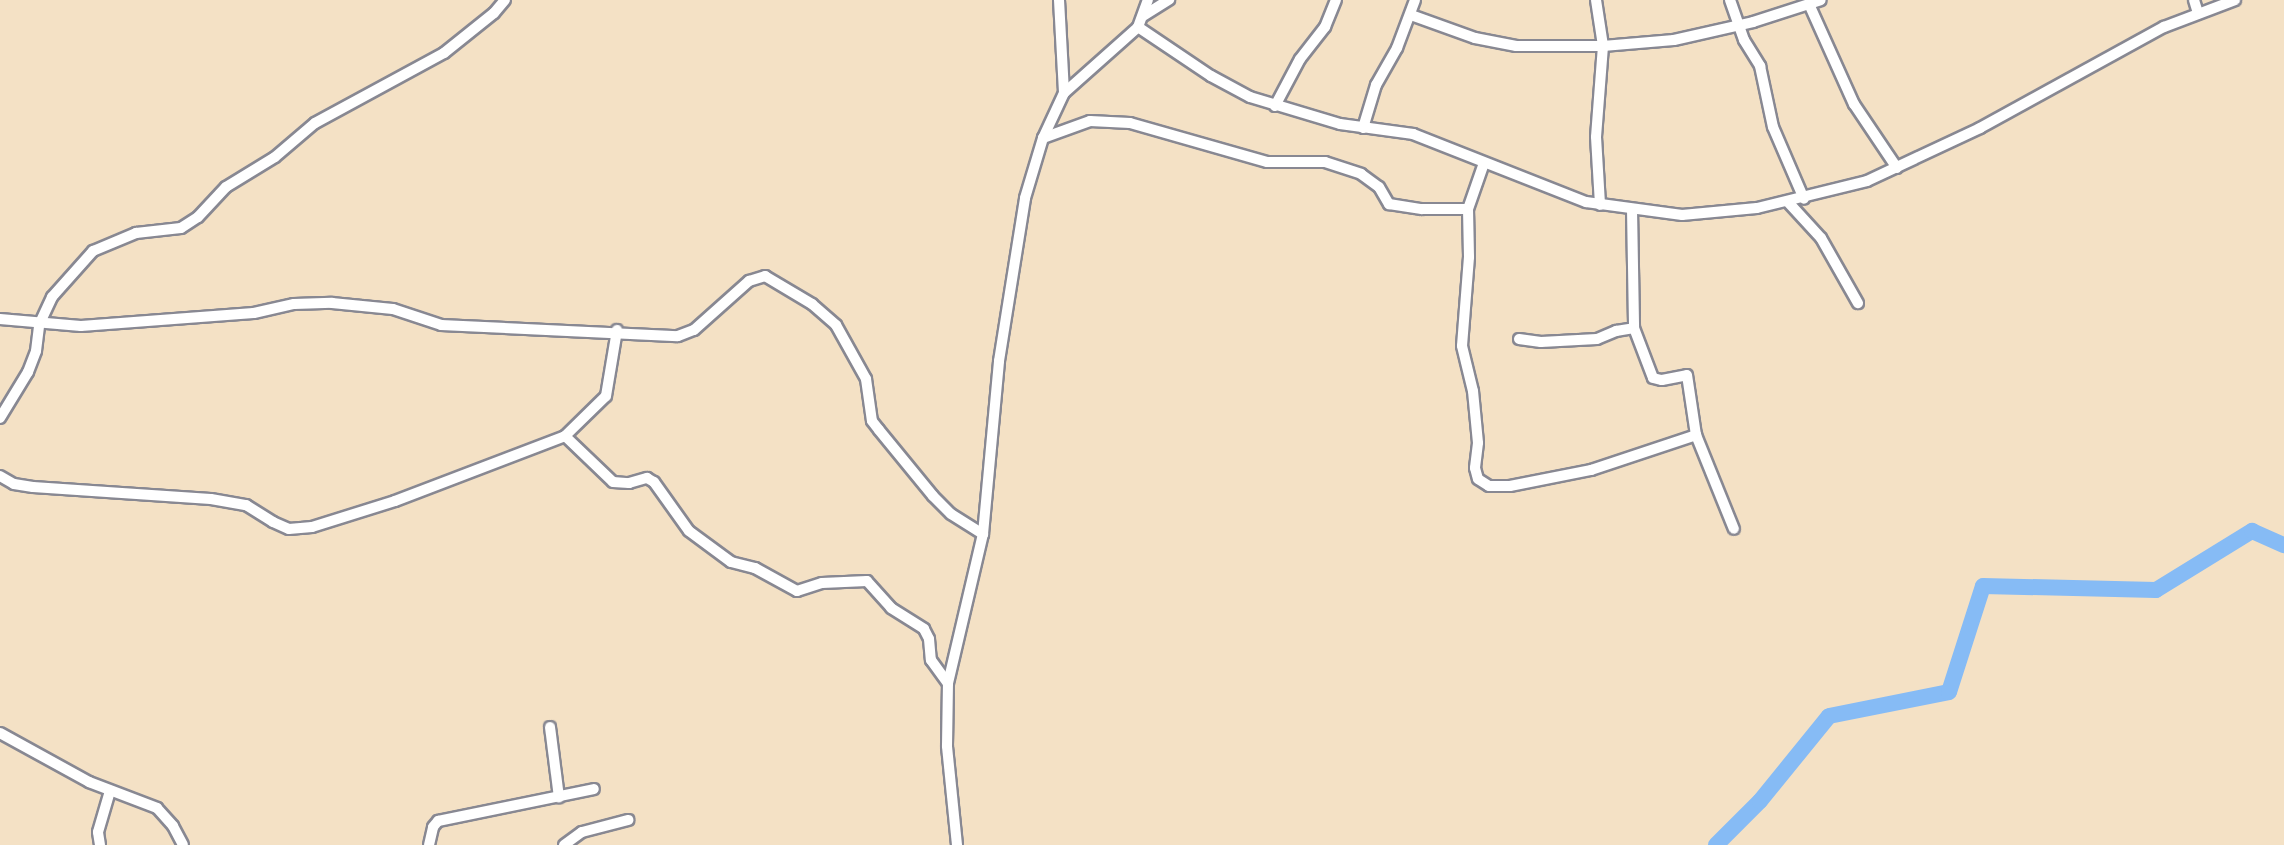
<!DOCTYPE html>
<html>
<head>
<meta charset="utf-8">
<style>
  body { margin:0 }
  #map { position:relative; width:2284px; height:845px; overflow:hidden; background:#f4e1c5; font-family:Kalam,sans-serif }
  div>[style] { position:absolute }
  [style*='--x'] { left:calc(var(--x)*1px); top:calc(var(--y)*1px); width:calc(var(--w)*1px); rotate:calc(var(--a)*1deg) }
  .river>* { height:16px; margin:-8px; padding:0 8px; transform-origin:8px; border-radius:8px; background:#86bbf5 }
  .roads { filter:drop-shadow(2px 0 #888892) drop-shadow(-2px 0 #888892) drop-shadow(0 2px #888892) drop-shadow(0 -2px #888892) }
  .minor>* { height:10px; margin:-5px; padding:0 5px; transform-origin:5px; border-radius:5px; background:#fff }
  span { translate:-50% -50%; white-space:nowrap; text-align:center; line-height:1.15; -webkit-text-stroke:5px #fcf5e5; paint-order:stroke }
</style>
</head>
<body>
<div id="map">
  <div class="river">
    <i style="--x:1716;--y:845;--w:62;--a:-45"></i>
    <i style="--x:1760;--y:801;--w:109;--a:-50.9"></i>
    <i style="--x:1829;--y:716;--w:122;--a:-11.3"></i>
    <i style="--x:1949;--y:692;--w:111;--a:-72.2"></i>
    <i style="--x:1983;--y:586;--w:173;--a:1.3"></i>
    <i style="--x:2156;--y:590;--w:113;--a:-31.6"></i>
    <i style="--x:2252;--y:531;--w:35;--a:24"></i>
  </div>
  <div class="roads">
    <div class="minor">
      <i style="--x:1059;--y:0;--w:93;--a:86.9"></i>
      <i style="--x:1596;--y:0;--w:47;--a:81.3"></i>
      <i style="--x:1603;--y:46;--w:91;--a:94.4"></i>
      <i style="--x:1596;--y:137;--w:68;--a:86.6"></i>
      <i style="--x:1730;--y:0;--w:42;--a:70.7"></i>
      <i style="--x:1744;--y:40;--w:31;--a:58"></i>
      <i style="--x:1760;--y:66;--w:62;--a:78"></i>
      <i style="--x:1773;--y:127;--w:78;--a:66.7"></i>
      <i style="--x:2194;--y:0;--w:14;--a:73"></i>
      <i style="--x:1809;--y:4;--w:110;--a:65.8"></i>
      <i style="--x:1854;--y:104;--w:77;--a:56.1"></i>
      <i style="--x:1411;--y:15;--w:68;--a:19.8"></i>
      <i style="--x:1475;--y:38;--w:42;--a:11"></i>
      <i style="--x:1516;--y:46;--w:87;--a:0"></i>
      <i style="--x:1603;--y:46;--w:71;--a:-4.8"></i>
      <i style="--x:1674;--y:40;--w:81;--a:-12.8"></i>
      <i style="--x:1753;--y:22;--w:71;--a:-17.9"></i>
      <i style="--x:1143;--y:16;--w:31;--a:-32"></i>
      <i style="--x:1138;--y:27;--w:88;--a:33.9"></i>
      <i style="--x:1211;--y:76;--w:44;--a:28.3"></i>
      <i style="--x:1250;--y:97;--w:94;--a:16.7"></i>
      <i style="--x:1340;--y:124;--w:74;--a:7.8"></i>
      <i style="--x:1413;--y:134;--w:186;--a:21.5"></i>
      <i style="--x:1586;--y:202;--w:97;--a:7.7"></i>
      <i style="--x:1682;--y:215;--w:75;--a:-5.3"></i>
      <i style="--x:1757;--y:208;--w:113;--a:-13.8"></i>
      <i style="--x:1867;--y:181;--w:125;--a:-25.1"></i>
      <i style="--x:1980;--y:128;--w:210;--a:-28.8"></i>
      <i style="--x:2164;--y:27;--w:76;--a:-20.8"></i>
      <i style="--x:1275;--y:106;--w:53;--a:-62"></i>
      <i style="--x:1300;--y:59;--w:41;--a:-52"></i>
      <i style="--x:1325;--y:27;--w:29;--a:-68"></i>
      <i style="--x:1363;--y:128;--w:45;--a:-73.2"></i>
      <i style="--x:1376;--y:85;--w:43;--a:-60.4"></i>
      <i style="--x:1397;--y:48;--w:51;--a:-69.4"></i>
      <i style="--x:1043;--y:138;--w:50;--a:-19.9"></i>
      <i style="--x:1090;--y:121;--w:40;--a:2.9"></i>
      <i style="--x:1130;--y:123;--w:142;--a:15.9"></i>
      <i style="--x:1267;--y:162;--w:58;--a:0"></i>
      <i style="--x:1325;--y:162;--w:38;--a:18"></i>
      <i style="--x:1361;--y:174;--w:22;--a:36"></i>
      <i style="--x:1379;--y:187;--w:20;--a:60"></i>
      <i style="--x:1389;--y:204;--w:33;--a:9"></i>
      <i style="--x:1422;--y:209;--w:46;--a:0"></i>
      <i style="--x:1484;--y:163;--w:49;--a:109.2"></i>
      <i style="--x:1468;--y:209;--w:48;--a:88.8"></i>
      <i style="--x:1469;--y:257;--w:89;--a:94.5"></i>
      <i style="--x:1462;--y:346;--w:46;--a:76.3"></i>
      <i style="--x:1473;--y:391;--w:52;--a:84.5"></i>
      <i style="--x:1478;--y:443;--w:25;--a:97"></i>
      <i style="--x:1475;--y:468;--w:11;--a:75"></i>
      <i style="--x:1478;--y:479;--w:13;--a:32"></i>
      <i style="--x:1489;--y:486;--w:21;--a:0"></i>
      <i style="--x:1510;--y:486;--w:83;--a:-11.2"></i>
      <i style="--x:1591;--y:470;--w:111;--a:-18.4"></i>
      <i style="--x:1788;--y:202;--w:49;--a:47.5"></i>
      <i style="--x:1821;--y:238;--w:75;--a:60.4"></i>
      <i style="--x:1632;--y:209;--w:119;--a:89"></i>
      <i style="--x:1634;--y:328;--w:53;--a:69.2"></i>
      <i style="--x:1653;--y:378;--w:9;--a:13"></i>
      <i style="--x:1662;--y:380;--w:25;--a:-11"></i>
      <i style="--x:1687;--y:375;--w:61;--a:81.5"></i>
      <i style="--x:1696;--y:435;--w:101;--a:68"></i>
      <i style="--x:0;--y:319;--w:81;--a:4.9"></i>
      <i style="--x:81;--y:326;--w:173;--a:-4.3"></i>
      <i style="--x:254;--y:313;--w:41;--a:-12.7"></i>
      <i style="--x:294;--y:304;--w:38;--a:-2"></i>
      <i style="--x:332;--y:303;--w:61;--a:5.6"></i>
      <i style="--x:393;--y:309;--w:51;--a:18.4"></i>
      <i style="--x:441;--y:325;--w:237;--a:2.7"></i>
      <i style="--x:678;--y:336;--w:17;--a:-21"></i>
      <i style="--x:694;--y:330;--w:74;--a:-41.7"></i>
      <i style="--x:749;--y:281;--w:17;--a:-17"></i>
      <i style="--x:765;--y:276;--w:55;--a:30.8"></i>
      <i style="--x:812;--y:304;--w:32;--a:41"></i>
      <i style="--x:836;--y:325;--w:62;--a:60.9"></i>
      <i style="--x:866;--y:379;--w:42;--a:81.9"></i>
      <i style="--x:872;--y:421;--w:11;--a:52"></i>
      <i style="--x:879;--y:430;--w:85;--a:50.7"></i>
      <i style="--x:933;--y:496;--w:25;--a:45"></i>
      <i style="--x:951;--y:514;--w:38;--a:32"></i>
      <i style="--x:1519;--y:339;--w:22;--a:8"></i>
      <i style="--x:1541;--y:342;--w:56;--a:-3.1"></i>
      <i style="--x:1597;--y:339;--w:21;--a:-23"></i>
      <i style="--x:1616;--y:331;--w:18;--a:-9"></i>
      <i style="--x:0;--y:418;--w:54;--a:-58.7"></i>
      <i style="--x:28;--y:372;--w:22;--a:-69"></i>
      <i style="--x:36;--y:351;--w:26;--a:-83"></i>
      <i style="--x:39;--y:325;--w:31;--a:-65"></i>
      <i style="--x:52;--y:297;--w:62;--a:-48.3"></i>
      <i style="--x:93;--y:251;--w:47;--a:-22.7"></i>
      <i style="--x:136;--y:233;--w:45;--a:-6.3"></i>
      <i style="--x:181;--y:228;--w:20;--a:-33"></i>
      <i style="--x:198;--y:217;--w:41;--a:-47"></i>
      <i style="--x:226;--y:187;--w:57;--a:-31.5"></i>
      <i style="--x:275;--y:157;--w:52;--a:-40.4"></i>
      <i style="--x:315;--y:123;--w:147;--a:-28.5"></i>
      <i style="--x:444;--y:53;--w:64;--a:-38.7"></i>
      <i style="--x:494;--y:13;--w:17;--a:-50"></i>
      <i style="--x:565;--y:436;--w:66;--a:43.8"></i>
      <i style="--x:613;--y:482;--w:16;--a:4"></i>
      <i style="--x:629;--y:483;--w:19;--a:-16"></i>
      <i style="--x:647;--y:478;--w:8;--a:30"></i>
      <i style="--x:654;--y:482;--w:60;--a:54.5"></i>
      <i style="--x:689;--y:531;--w:52;--a:36.4"></i>
      <i style="--x:731;--y:562;--w:25;--a:14"></i>
      <i style="--x:755;--y:568;--w:48;--a:28.7"></i>
      <i style="--x:797;--y:591;--w:26;--a:-18"></i>
      <i style="--x:822;--y:583;--w:45;--a:-2.5"></i>
      <i style="--x:867;--y:581;--w:36;--a:48"></i>
      <i style="--x:891;--y:608;--w:39;--a:32"></i>
      <i style="--x:924;--y:629;--w:11;--a:63"></i>
      <i style="--x:929;--y:639;--w:21;--a:85"></i>
      <i style="--x:931;--y:660;--w:29;--a:54"></i>
      <i style="--x:0;--y:476;--w:16;--a:30"></i>
      <i style="--x:14;--y:484;--w:19;--a:9"></i>
      <i style="--x:33;--y:487;--w:178;--a:3.9"></i>
      <i style="--x:211;--y:499;--w:36;--a:10"></i>
      <i style="--x:246;--y:505;--w:32;--a:32"></i>
      <i style="--x:273;--y:522;--w:17;--a:24"></i>
      <i style="--x:289;--y:529;--w:23;--a:-5"></i>
      <i style="--x:312;--y:527;--w:87;--a:-17.4"></i>
      <i style="--x:395;--y:501;--w:182;--a:-20.9"></i>
      <i style="--x:565;--y:436;--w:57;--a:-44.3"></i>
      <i style="--x:606;--y:396;--w:67;--a:-80.5"></i>
      <i style="--x:550;--y:727;--w:71;--a:82.7"></i>
      <i style="--x:0;--y:733;--w:102;--a:28.8"></i>
      <i style="--x:89;--y:782;--w:73;--a:20.9"></i>
      <i style="--x:157;--y:808;--w:24;--a:48"></i>
      <i style="--x:173;--y:826;--w:21;--a:62"></i>
      <i style="--x:100;--y:845;--w:13;--a:-99"></i>
      <i style="--x:98;--y:832;--w:43;--a:-73.7"></i>
      <i style="--x:429;--y:845;--w:18;--a:-77"></i>
      <i style="--x:433;--y:827;--w:8;--a:-50"></i>
      <i style="--x:438;--y:821;--w:159;--a:-11.6"></i>
      <i style="--x:564;--y:845;--w:22;--a:-36"></i>
      <i style="--x:582;--y:832;--w:48;--a:-14.6"></i>
      <i style="--x:957;--y:845;--w:100;--a:-95.8"></i>
      <i style="--x:947;--y:746;--w:63;--a:-89.1"></i>
      <i style="--x:948;--y:683;--w:153;--a:-76.8"></i>
      <i style="--x:983;--y:534;--w:174;--a:-84.7"></i>
      <i style="--x:999;--y:361;--w:165;--a:-80.9"></i>
      <i style="--x:1025;--y:198;--w:63;--a:-73.3"></i>
      <i style="--x:1043;--y:138;--w:50;--a:-65"></i>
      <i style="--x:1064;--y:93;--w:99;--a:-41.7"></i>
      <i style="--x:1138;--y:27;--w:29;--a:-70"></i>
    </div>
  </div>
</div>
</body>
</html>
